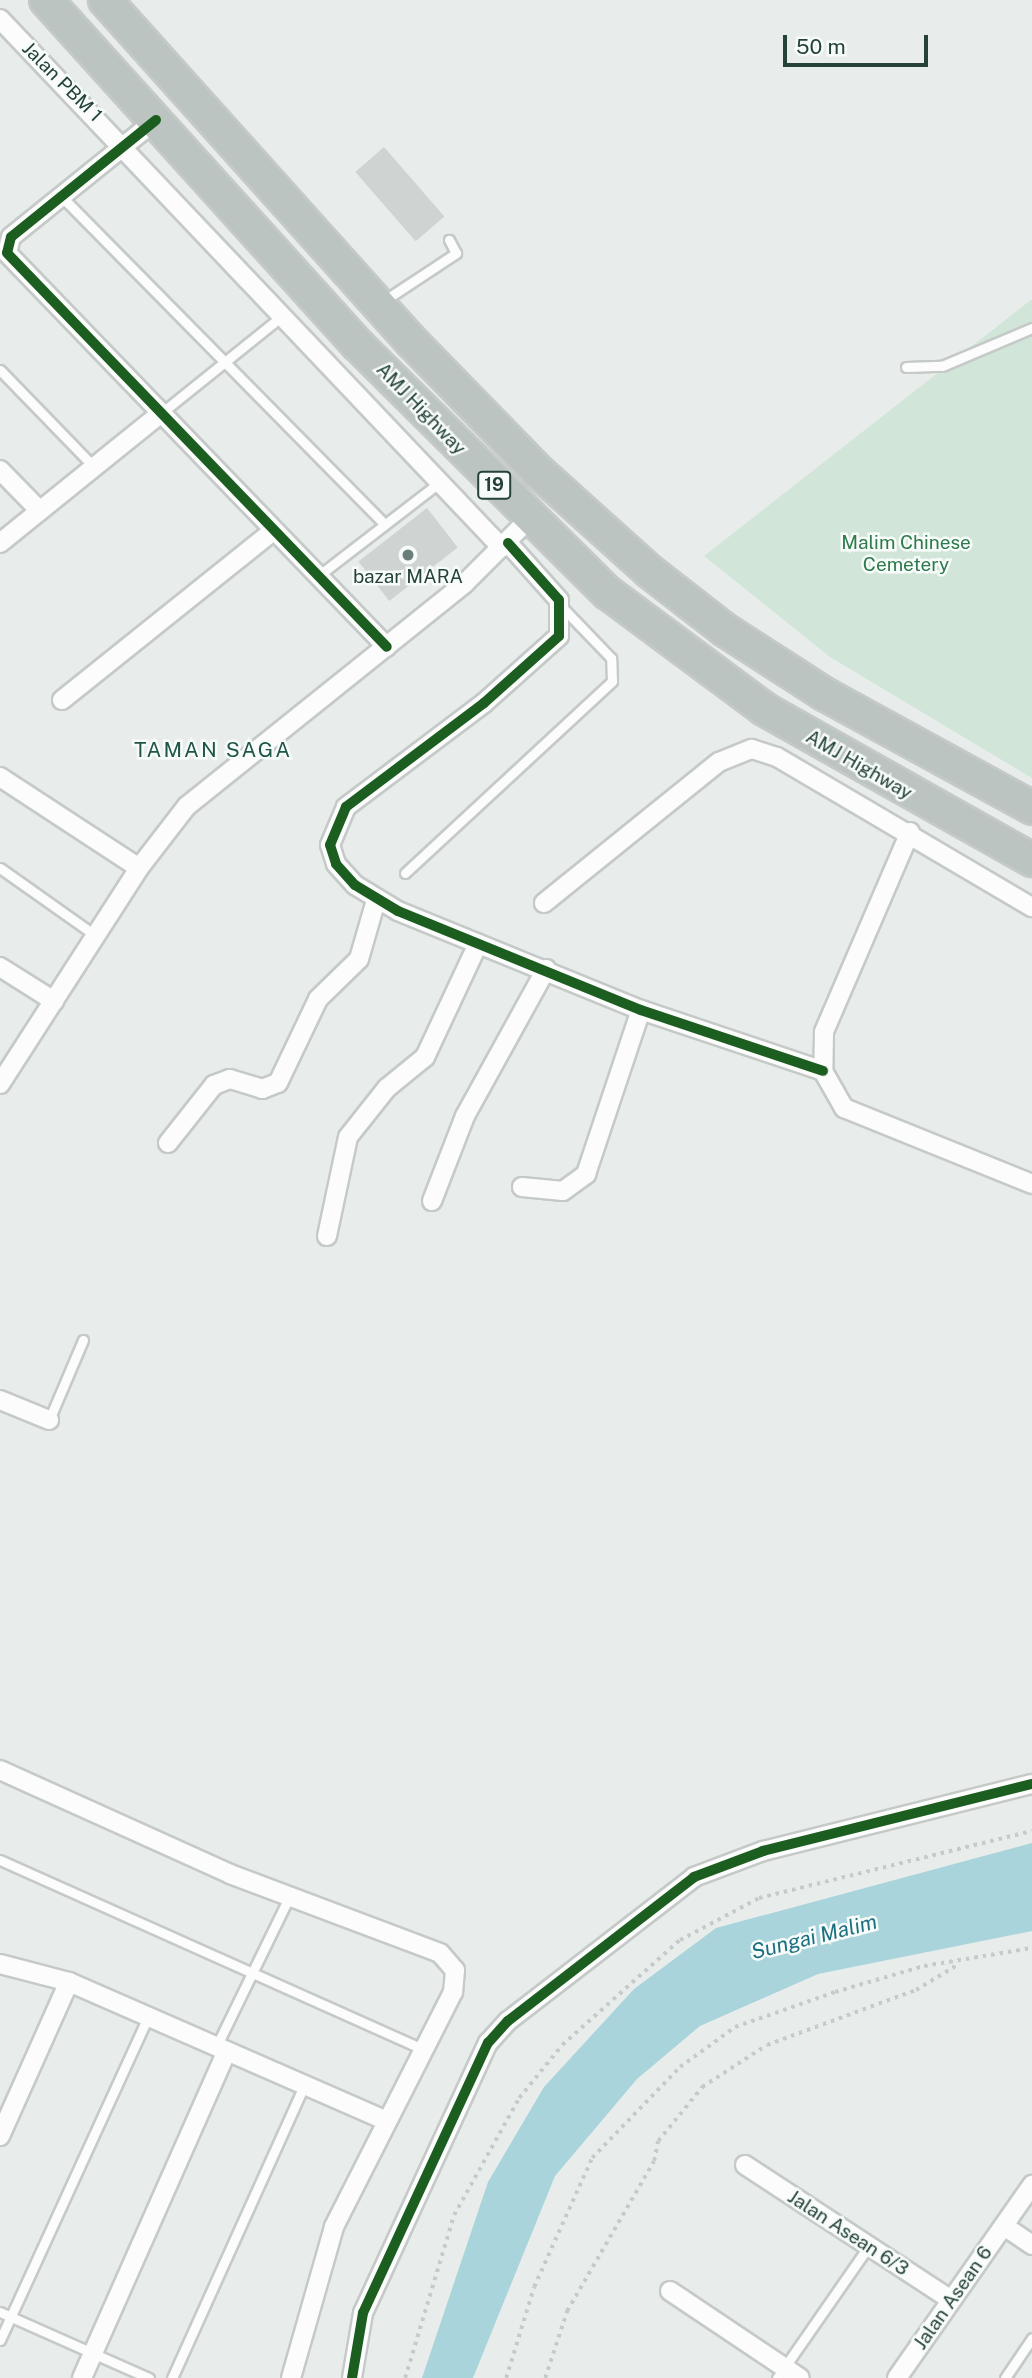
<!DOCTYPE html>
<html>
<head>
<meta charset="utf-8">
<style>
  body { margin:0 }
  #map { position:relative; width:1032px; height:2378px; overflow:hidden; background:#e8edeb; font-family:"Public Sans",sans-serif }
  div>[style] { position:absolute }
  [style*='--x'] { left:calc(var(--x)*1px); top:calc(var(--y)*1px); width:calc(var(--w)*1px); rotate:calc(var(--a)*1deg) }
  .green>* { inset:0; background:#d1e6d8 }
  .water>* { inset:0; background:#a9d4db }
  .building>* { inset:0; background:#cfd4d2; transform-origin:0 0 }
  .path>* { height:3.5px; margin-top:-1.75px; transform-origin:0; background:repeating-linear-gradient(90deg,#c3ccca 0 3.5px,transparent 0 8.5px) }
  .roads { filter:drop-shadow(2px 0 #c5cac8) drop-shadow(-2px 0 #c5cac8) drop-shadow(0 2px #c5cac8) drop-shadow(0 -2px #c5cac8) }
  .lane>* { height:9px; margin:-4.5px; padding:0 4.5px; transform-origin:4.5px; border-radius:4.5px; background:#fcfcfc }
  .street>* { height:18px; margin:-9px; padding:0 9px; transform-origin:9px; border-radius:9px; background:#fcfcfc }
  .highway>* { height:32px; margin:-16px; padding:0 16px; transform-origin:16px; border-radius:16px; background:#bcc4c2 }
  .cycleway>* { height:10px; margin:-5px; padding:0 5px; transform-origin:5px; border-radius:5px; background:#1b5e20 }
  .dots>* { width:19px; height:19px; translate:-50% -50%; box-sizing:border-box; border:4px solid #f7fbf9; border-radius:50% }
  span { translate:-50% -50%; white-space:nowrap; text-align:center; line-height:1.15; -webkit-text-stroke:5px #f7fbf9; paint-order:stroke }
  .shield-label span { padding:2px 5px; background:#f7fbf9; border:2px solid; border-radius:5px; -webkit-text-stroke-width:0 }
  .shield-label { font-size:18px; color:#24423a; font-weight:700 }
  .street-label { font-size:19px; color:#24423a }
  .park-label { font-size:19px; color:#2d7a4b }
  .poi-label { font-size:19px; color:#24423a }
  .neighbourhood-label { font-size:21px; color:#1f5548; letter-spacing:2px }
  .water-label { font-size:21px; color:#1c6f80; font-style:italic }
  .scale { position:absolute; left:783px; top:35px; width:145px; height:32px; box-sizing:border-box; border:4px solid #24423a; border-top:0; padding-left:9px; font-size:21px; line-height:24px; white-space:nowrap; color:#24423a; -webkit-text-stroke:5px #f7fbf9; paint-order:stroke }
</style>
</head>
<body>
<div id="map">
  <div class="green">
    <i style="clip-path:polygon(1032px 299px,1032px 778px,830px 657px,704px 556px)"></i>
  </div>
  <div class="water">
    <i style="clip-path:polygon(1032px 1843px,1032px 1931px,818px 1974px,700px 2026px,637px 2079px,555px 2176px,473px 2378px,422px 2378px,488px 2182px,544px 2087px,634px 1989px,716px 1928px)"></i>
  </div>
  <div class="building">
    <i style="left:384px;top:147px;width:92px;height:38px;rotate:49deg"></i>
    <i style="left:427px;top:508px;width:50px;height:87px;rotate:52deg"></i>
  </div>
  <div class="path">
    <i style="--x:405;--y:2378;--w:170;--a:-73.3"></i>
    <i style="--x:454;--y:2215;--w:134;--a:-60.9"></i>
    <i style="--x:519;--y:2098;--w:68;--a:-50.9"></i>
    <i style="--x:562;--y:2045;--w:158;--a:-41.7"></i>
    <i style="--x:680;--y:1940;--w:89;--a:-28"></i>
    <i style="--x:759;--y:1898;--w:281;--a:-13.8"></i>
    <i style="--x:506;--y:2378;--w:95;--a:-72.9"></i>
    <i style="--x:534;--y:2287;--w:141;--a:-65.8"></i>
    <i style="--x:592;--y:2158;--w:127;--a:-46"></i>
    <i style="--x:680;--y:2067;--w:68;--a:-36"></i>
    <i style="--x:735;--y:2027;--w:106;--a:-19.3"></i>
    <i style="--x:835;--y:1992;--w:93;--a:-16.3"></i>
    <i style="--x:924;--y:1966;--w:109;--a:-9.5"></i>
    <i style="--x:545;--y:2378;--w:71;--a:-71.8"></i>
    <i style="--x:567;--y:2311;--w:173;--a:-59.9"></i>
    <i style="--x:654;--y:2161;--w:20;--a:-79"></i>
    <i style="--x:658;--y:2141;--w:70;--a:-50.8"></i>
    <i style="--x:702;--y:2087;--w:77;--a:-32.9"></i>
    <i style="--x:767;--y:2045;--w:159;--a:-20.3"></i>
    <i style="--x:916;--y:1990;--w:50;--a:-31.2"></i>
  </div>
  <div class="roads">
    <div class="lane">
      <i style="--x:61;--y:196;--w:461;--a:45.4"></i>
      <i style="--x:382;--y:302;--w:89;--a:-33.5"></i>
      <i style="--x:456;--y:253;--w:15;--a:-118"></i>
      <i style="--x:906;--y:367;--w:36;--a:-2"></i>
      <i style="--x:942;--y:366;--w:98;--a:-22.9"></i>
      <i style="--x:0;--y:370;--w:135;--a:45.9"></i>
      <i style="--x:160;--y:414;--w:158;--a:-38.8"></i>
      <i style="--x:318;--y:576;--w:154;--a:-37.6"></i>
      <i style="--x:0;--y:868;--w:118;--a:35.3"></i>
      <i style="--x:405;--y:873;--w:282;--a:-42.8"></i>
      <i style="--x:612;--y:681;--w:23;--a:-92"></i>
      <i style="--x:611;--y:658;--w:72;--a:-133.9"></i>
      <i style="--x:49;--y:1420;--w:87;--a:-67"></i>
      <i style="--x:0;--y:1860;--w:465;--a:24.1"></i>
      <i style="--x:216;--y:2047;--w:167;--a:-64"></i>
      <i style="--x:0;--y:2312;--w:163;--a:23.9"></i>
      <i style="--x:0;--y:2340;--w:356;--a:-65.4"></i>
      <i style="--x:172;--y:2378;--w:324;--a:-65.7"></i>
      <i style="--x:777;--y:2378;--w:160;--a:-55.2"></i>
      <i style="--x:1005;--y:2378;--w:48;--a:-56"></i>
    </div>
    <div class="street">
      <i style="--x:0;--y:19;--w:729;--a:46.5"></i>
      <i style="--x:156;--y:120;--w:186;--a:141.1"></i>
      <i style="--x:11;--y:237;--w:16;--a:104"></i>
      <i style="--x:7;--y:253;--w:547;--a:46.04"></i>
      <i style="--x:0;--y:470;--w:57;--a:45.7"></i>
      <i style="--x:0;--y:543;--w:206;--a:-38.9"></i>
      <i style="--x:508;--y:543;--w:76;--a:48.2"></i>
      <i style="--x:559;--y:600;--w:36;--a:90"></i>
      <i style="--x:559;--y:636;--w:101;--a:138.2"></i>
      <i style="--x:484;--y:703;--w:173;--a:143"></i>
      <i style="--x:346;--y:807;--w:41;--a:112.8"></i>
      <i style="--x:330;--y:845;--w:20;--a:72"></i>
      <i style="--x:336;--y:864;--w:28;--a:48"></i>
      <i style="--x:355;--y:885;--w:50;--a:31.2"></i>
      <i style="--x:398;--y:911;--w:262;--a:22.2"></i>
      <i style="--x:641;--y:1010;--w:192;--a:18.5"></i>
      <i style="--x:62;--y:700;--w:270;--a:-38.7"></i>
      <i style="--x:0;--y:777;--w:166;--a:33.2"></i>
      <i style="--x:910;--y:832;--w:218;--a:113.3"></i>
      <i style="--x:824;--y:1032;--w:39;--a:91"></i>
      <i style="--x:823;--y:1071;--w:43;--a:60.4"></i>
      <i style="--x:844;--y:1108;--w:203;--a:22"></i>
      <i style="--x:544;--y:903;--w:225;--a:-38.9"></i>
      <i style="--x:719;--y:762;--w:35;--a:-22"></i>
      <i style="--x:752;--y:749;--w:26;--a:18"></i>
      <i style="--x:777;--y:757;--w:296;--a:30.5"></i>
      <i style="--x:0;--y:967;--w:64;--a:32.2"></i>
      <i style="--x:0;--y:1084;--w:257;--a:-57.2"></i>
      <i style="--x:139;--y:868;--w:78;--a:-52.3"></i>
      <i style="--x:187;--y:806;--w:356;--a:-38.7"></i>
      <i style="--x:465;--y:583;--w:89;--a:-45"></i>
      <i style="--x:168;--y:1143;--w:74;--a:-51.6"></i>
      <i style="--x:214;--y:1085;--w:17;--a:-21"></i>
      <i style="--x:230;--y:1079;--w:34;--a:17"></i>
      <i style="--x:262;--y:1089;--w:17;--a:-21"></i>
      <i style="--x:278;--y:1083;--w:93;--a:-64.5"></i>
      <i style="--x:318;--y:999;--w:57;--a:-44.3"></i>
      <i style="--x:359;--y:959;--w:61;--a:-73.9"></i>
      <i style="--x:522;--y:1187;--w:41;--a:5.6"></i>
      <i style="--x:563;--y:1191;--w:29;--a:-36"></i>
      <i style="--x:586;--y:1174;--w:173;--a:-71.5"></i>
      <i style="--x:432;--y:1201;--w:91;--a:-68.8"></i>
      <i style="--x:465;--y:1116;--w:168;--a:-61.1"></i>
      <i style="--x:327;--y:1236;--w:101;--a:-78"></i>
      <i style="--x:348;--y:1137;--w:63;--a:-51.5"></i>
      <i style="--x:387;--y:1088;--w:49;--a:-39.2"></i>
      <i style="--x:425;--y:1057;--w:125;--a:-64.9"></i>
      <i style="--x:0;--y:1400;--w:53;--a:22.2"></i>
      <i style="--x:0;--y:1770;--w:252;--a:24.3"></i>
      <i style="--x:230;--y:1874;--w:224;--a:20.6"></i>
      <i style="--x:440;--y:1953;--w:23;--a:49"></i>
      <i style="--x:455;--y:1970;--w:22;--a:95"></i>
      <i style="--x:453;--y:1992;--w:263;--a:116.9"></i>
      <i style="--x:334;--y:2227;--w:157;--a:105.9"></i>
      <i style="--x:0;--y:1964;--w:71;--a:14.6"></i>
      <i style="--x:69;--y:1982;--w:347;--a:23.6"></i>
      <i style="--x:0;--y:2136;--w:169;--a:-65.9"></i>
      <i style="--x:745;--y:2165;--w:246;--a:33.2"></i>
      <i style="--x:1004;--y:2226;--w:34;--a:34"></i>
      <i style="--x:670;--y:2291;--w:156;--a:33.8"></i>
      <i style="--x:82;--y:2378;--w:355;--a:-66.1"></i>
      <i style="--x:352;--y:2378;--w:66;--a:-80.4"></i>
      <i style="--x:363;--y:2313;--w:298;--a:-65.2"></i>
      <i style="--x:488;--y:2043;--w:30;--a:-48"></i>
      <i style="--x:508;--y:2021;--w:235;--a:-37.7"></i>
      <i style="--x:694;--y:1877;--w:74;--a:-20.6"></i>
      <i style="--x:763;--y:1851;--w:277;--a:-14"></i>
      <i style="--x:897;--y:2378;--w:236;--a:-55"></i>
    </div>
    <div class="highway">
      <i style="--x:46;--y:0;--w:465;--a:47.9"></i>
      <i style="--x:358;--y:345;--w:352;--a:44.8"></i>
      <i style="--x:608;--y:593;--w:194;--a:36.6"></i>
      <i style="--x:764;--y:709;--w:308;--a:29.4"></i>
      <i style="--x:105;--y:0;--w:460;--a:48.1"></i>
      <i style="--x:412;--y:342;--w:180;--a:45.7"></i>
      <i style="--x:538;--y:471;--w:149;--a:42"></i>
      <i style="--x:649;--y:571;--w:96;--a:37.8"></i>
      <i style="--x:725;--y:630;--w:120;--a:32.8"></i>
      <i style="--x:826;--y:695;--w:235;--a:28.7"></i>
    </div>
  </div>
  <div class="cycleway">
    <i style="--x:156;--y:120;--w:186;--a:141.1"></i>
    <i style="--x:11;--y:237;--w:16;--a:104"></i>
    <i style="--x:7;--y:253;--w:547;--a:46.04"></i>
    <i style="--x:508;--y:543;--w:76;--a:48.2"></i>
    <i style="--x:559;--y:600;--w:36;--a:90"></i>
    <i style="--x:559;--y:636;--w:101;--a:138.2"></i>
    <i style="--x:484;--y:703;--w:173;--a:143"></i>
    <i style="--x:346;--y:807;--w:41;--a:112.8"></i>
    <i style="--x:330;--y:845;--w:20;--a:72"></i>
    <i style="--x:336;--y:864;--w:28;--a:48"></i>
    <i style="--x:355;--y:885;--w:50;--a:31.2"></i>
    <i style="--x:398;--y:911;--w:262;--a:22.2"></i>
    <i style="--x:641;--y:1010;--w:192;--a:18.5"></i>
    <i style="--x:352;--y:2378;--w:66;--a:-80.4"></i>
    <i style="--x:363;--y:2313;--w:298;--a:-65.2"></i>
    <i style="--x:488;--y:2043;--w:30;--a:-48"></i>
    <i style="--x:508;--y:2021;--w:235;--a:-37.7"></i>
    <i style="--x:694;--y:1877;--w:74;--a:-20.6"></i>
    <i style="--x:763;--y:1851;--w:277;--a:-14"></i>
  </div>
  <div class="dots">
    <i style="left:408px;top:555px;background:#697e78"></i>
  </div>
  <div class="shield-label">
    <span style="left:494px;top:485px">19</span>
  </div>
  <div class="street-label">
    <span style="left:62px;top:82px;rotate:45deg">Jalan PBM 1</span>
    <span style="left:421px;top:409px;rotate:46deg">AMJ Highway</span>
    <span style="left:859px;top:765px;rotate:30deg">AMJ Highway</span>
    <span style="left:848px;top:2233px;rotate:33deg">Jalan Asean 6/3</span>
    <span style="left:953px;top:2298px;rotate:-55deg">Jalan Asean 6</span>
  </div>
  <div class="park-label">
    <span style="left:906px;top:554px">Malim Chinese<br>Cemetery</span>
  </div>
  <div class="poi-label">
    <span style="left:408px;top:577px">bazar MARA</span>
  </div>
  <div class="neighbourhood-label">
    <span style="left:213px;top:750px">TAMAN SAGA</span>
  </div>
  <div class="water-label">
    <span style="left:814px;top:1937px;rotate:-14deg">Sungai Malim</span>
  </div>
  <div class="scale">50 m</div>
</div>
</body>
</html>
